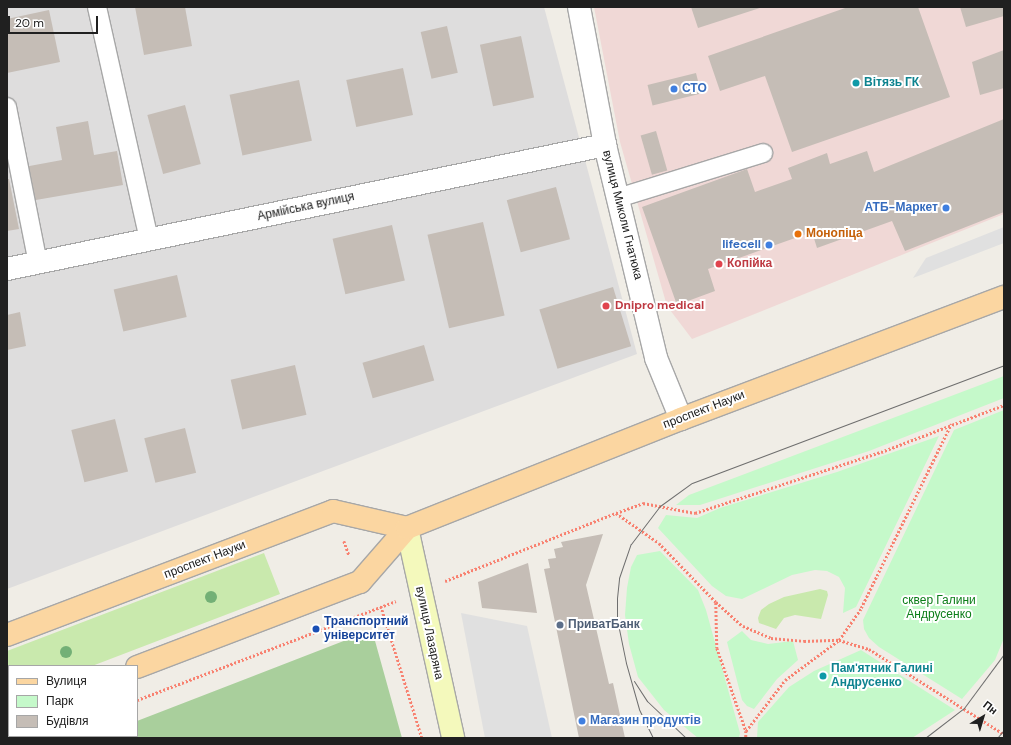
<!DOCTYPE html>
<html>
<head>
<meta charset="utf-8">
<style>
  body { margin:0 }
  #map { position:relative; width:1011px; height:745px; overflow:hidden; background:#f0ede6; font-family:"DM Sans",sans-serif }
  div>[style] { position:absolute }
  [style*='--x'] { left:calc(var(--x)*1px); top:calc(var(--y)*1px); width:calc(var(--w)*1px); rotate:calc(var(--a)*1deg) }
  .residential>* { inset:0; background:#dedddd }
  .commercial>* { inset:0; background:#f0d8d6 }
  .grass>* { inset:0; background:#c9e9ad }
  .forest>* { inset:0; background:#a9cf9c }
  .park>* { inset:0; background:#c5f9ca }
  .parking>* { inset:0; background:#e0e0e0 }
  .building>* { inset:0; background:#c5bdb6; transform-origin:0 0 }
  .path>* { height:2.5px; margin-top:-1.25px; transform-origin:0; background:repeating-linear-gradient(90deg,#f88170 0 2px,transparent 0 4px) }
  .roads { filter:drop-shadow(1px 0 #a7a7a7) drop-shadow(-1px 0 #a7a7a7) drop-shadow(0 1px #a7a7a7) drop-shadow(0 -1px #a7a7a7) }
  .lane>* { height:18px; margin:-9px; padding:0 9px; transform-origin:9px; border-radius:9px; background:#fff }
  .street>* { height:22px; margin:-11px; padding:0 11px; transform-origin:11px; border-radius:11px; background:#fff }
  .secondary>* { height:22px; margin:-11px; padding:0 11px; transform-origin:11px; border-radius:11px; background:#f4f9bc }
  .primary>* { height:22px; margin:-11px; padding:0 11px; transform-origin:11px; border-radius:11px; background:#fbd6a1 }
  .tram>* { height:1px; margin:-0.5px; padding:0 0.5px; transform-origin:0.5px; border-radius:0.5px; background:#6e6e6e }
  .trees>* { width:12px; height:12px; margin:-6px; border-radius:50%; background:#73b076 }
  .dots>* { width:11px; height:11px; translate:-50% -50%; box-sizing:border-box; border:2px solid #fff; border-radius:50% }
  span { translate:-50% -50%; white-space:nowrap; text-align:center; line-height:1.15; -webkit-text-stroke:4px #fff; paint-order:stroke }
  .culture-label { font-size:12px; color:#0d838f; font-weight:700 }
  .left { translate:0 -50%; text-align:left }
  .shop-label { font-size:12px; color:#366cbe; font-weight:700 }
  .right { translate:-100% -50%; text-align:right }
  .street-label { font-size:12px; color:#202020 }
  .food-label { font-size:12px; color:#c56008; font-weight:700 }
  .health-label { font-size:12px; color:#be3a42; font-weight:700 }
  .park-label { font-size:12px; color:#0d7e1a }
  .transit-label { font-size:12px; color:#164399; font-weight:700 }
  .service-label { font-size:12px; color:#4e5e75; font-weight:700 }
  .frame { position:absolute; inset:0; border:8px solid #202020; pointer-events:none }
  .legend { position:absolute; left:8px; top:665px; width:130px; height:72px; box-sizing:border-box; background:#fff; border:1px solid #a6a6a6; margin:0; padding:5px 7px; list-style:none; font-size:12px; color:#202020 }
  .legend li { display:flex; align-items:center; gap:8px; height:20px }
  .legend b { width:20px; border:1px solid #a6a6a6 }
  .north { position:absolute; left:963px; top:697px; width:40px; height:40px; -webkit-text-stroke:3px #fff; paint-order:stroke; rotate:38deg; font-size:11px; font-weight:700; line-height:16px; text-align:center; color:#202020 }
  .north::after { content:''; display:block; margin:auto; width:14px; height:18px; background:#202020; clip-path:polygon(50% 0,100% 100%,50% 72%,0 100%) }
  .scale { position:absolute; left:8px; top:16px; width:90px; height:18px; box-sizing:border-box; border:2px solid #202020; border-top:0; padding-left:5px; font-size:12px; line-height:14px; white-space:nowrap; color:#202020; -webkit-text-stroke:3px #fff; paint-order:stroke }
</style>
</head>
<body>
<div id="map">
  <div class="residential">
    <i style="clip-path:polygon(7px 7px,544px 7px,637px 354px,7px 589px)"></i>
  </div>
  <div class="commercial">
    <i style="clip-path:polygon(594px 7px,1004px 7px,1004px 214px,692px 339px,667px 306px,620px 142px)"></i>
  </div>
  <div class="grass">
    <i style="clip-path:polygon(264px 553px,280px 594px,92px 666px,9px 666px,7px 698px,7px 651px)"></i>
    <i style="clip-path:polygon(820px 589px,827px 591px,828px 595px,821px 619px,795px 615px,784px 618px,776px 629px,759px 623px,758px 618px,761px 610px,769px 604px,784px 597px)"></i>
  </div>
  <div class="forest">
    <i style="clip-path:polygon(372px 630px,402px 738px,94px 738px,137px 736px,137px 721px)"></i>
  </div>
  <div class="park">
    <i style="clip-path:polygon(1004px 376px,1004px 398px,869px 451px,700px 505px,676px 505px,689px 495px)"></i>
    <i style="clip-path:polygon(1004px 410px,1004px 638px,995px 660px,962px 699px,879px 647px,869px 638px,864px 629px,863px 620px,954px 430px)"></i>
    <i style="clip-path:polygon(939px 436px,856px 607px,843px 613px,845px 588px,839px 577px,827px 571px,815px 570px,792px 575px,742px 599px,726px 596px,712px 586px,658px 528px,666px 515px,697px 518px,720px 508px,837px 472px)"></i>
    <i style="clip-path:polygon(660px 551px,698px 590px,706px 610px,740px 733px,739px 738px,698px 738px,664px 710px,638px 677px,629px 644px,625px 615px,627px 588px,631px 567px,637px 555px)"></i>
    <i style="clip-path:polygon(742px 631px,751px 640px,768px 644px,793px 641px,798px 660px,777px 679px,754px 709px,747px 706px,742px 700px,727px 642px)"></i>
    <i style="clip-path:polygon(861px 650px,955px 710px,912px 738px,757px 738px,758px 722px,789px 687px,814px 671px)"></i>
  </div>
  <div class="parking">
    <i style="clip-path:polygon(1004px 227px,1004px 243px,913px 278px,926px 258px)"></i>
    <i style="clip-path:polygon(461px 613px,527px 626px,552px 738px,485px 738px)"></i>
  </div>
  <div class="building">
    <i style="clip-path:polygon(135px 7px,185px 7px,192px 46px,144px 55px)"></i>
    <i style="clip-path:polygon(691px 7px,763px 7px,698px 28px)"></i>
    <i style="clip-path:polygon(848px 7px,918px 7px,950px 97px,792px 152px,765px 76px,720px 91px,708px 56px)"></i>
    <i style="clip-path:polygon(960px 7px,1004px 7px,1004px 16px,966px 27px)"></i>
    <i style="clip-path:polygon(49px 10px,60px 62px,7px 73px,7px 19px)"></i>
    <i style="left:447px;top:26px;width:48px;height:27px;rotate:77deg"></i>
    <i style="left:521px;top:36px;width:63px;height:42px;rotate:78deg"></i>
    <i style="clip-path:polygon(1004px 50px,1004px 88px,980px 95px,972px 62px)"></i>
    <i style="left:403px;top:68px;width:48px;height:58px;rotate:78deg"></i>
    <i style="left:696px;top:73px;width:21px;height:50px;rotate:76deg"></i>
    <i style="left:299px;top:80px;width:62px;height:71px;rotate:78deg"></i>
    <i style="left:185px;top:105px;width:61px;height:39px;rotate:75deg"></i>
    <i style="clip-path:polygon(1004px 119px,1004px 212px,905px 251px,892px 221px,817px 248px,812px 232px,708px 269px,715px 291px,677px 305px,642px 207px,747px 169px,755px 192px,792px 179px,788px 168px,827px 153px,830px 164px,867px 151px,874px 172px)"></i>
    <i style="clip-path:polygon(88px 121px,94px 155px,117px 151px,123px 185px,30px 201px,24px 167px,62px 160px,56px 127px)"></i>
    <i style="left:656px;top:131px;width:41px;height:16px;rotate:74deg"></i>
    <i style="clip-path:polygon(7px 179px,9px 179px,19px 229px,7px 231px)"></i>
    <i style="left:556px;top:187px;width:54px;height:51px;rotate:75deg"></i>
    <i style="left:483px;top:222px;width:96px;height:57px;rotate:77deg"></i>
    <i style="left:392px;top:225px;width:57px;height:61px;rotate:77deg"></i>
    <i style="left:177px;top:275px;width:43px;height:65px;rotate:77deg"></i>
    <i style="left:613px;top:287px;width:62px;height:77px;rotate:73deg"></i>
    <i style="clip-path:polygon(20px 312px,26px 346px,7px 350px,7px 315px)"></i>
    <i style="left:424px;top:345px;width:37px;height:64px;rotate:74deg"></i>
    <i style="left:295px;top:365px;width:51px;height:66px;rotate:77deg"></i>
    <i style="left:115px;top:419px;width:54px;height:45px;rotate:76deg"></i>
    <i style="left:185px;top:428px;width:46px;height:42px;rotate:76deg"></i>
    <i style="clip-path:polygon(603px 534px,586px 585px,609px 684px,613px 683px,625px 738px,579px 738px,544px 569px,550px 568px,548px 559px,556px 558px,554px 549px,563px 547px,561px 542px)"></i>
    <i style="clip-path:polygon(528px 563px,537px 613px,482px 608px,478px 582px)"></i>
  </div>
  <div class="path">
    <i style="--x:616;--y:513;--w:29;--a:-20"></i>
    <i style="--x:643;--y:503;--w:53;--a:10.9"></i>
    <i style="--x:695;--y:513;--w:196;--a:-18.2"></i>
    <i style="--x:881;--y:452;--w:132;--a:-20.9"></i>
    <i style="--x:344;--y:541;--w:15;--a:70"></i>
    <i style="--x:445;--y:581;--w:184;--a:-21.7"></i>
    <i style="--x:616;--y:513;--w:52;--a:34.9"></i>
    <i style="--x:659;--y:543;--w:82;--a:46"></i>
    <i style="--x:716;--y:602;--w:36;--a:42"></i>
    <i style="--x:743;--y:626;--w:30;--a:23"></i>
    <i style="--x:771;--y:638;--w:33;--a:5"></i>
    <i style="--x:804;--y:641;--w:35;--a:-2"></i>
    <i style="--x:839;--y:640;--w:31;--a:17"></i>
    <i style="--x:869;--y:649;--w:160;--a:32.2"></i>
    <i style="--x:716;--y:603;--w:45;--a:88.7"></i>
    <i style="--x:717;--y:648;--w:88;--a:70.7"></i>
    <i style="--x:746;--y:731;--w:7;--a:90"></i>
    <i style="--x:381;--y:606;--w:138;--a:72.7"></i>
    <i style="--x:137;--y:700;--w:277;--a:-20.9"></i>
    <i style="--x:746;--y:731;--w:64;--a:-52.6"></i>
    <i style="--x:785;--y:680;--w:67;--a:-36.5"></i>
    <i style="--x:839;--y:640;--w:39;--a:-55"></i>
    <i style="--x:861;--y:608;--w:205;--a:-63.9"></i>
    <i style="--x:38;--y:738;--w:5;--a:-22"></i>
  </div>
  <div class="roads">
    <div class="lane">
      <i style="--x:97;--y:7;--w:239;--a:77.4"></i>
      <i style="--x:7;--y:107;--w:159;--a:78.8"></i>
      <i style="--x:618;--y:198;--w:152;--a:-17.2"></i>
    </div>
    <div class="street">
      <i style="--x:579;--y:7;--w:140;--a:79.3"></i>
      <i style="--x:605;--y:145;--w:219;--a:76.5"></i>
      <i style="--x:656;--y:358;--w:66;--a:67.7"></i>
      <i style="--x:7;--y:269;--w:611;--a:-11.71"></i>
    </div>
    <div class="secondary">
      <i style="--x:407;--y:528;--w:215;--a:77.6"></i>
    </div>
    <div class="primary">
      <i style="--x:7;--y:635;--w:349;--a:-20.8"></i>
      <i style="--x:333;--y:511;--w:76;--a:12.9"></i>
      <i style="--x:137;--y:667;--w:239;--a:-20.9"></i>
      <i style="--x:360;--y:582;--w:72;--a:-49"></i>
      <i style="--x:407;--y:528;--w:295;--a:-21.7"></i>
      <i style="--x:681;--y:419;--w:345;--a:-20.7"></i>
      <i style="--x:7;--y:717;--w:2;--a:-27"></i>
    </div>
  </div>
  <div class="tram">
    <i style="--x:634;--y:681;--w:24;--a:57"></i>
    <i style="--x:647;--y:701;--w:54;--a:43.5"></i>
    <i style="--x:653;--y:738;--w:32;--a:-116"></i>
    <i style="--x:639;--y:709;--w:48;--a:-105.8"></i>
    <i style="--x:626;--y:663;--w:45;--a:-101.6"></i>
    <i style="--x:617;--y:619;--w:21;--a:-90"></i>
    <i style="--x:617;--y:598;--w:20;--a:-84"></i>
    <i style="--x:619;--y:578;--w:36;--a:-71"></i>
    <i style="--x:631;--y:544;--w:48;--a:-52.7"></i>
    <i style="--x:660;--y:506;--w:39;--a:-36"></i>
    <i style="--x:692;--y:483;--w:334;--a:-20.7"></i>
    <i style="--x:925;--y:738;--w:49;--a:-37.6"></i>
    <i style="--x:964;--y:708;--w:67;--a:-53.5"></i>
    <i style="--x:997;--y:738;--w:11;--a:-49"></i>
  </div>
  <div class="trees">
    <i style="left:211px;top:597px"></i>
    <i style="left:66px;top:652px"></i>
  </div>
  <div class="dots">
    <i style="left:856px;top:83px;background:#0f9aa8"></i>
    <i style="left:674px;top:89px;background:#3f7fe0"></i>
    <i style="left:946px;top:208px;background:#3f7fe0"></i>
    <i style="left:798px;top:234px;background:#e8710a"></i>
    <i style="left:769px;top:245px;background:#3f7fe0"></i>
    <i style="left:719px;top:264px;background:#e0444e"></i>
    <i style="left:606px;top:306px;background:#e0444e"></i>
    <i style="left:560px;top:625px;background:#5c6f8a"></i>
    <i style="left:316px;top:629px;background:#1a4fb4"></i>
    <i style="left:823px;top:676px;background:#0f9aa8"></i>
    <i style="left:582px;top:721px;background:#3f7fe0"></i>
  </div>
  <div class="culture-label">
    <span class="left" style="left:864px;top:83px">Вітязь ГК</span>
    <span class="left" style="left:831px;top:676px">Пам'ятник Галині<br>Андрусенко</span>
  </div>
  <div class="shop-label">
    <span class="left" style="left:682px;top:89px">СТО</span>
    <span class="right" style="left:938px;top:208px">АТБ-Маркет</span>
    <span class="right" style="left:761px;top:245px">lifecell</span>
    <span class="left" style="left:590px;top:721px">Магазин продуктів</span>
  </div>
  <div class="street-label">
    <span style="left:306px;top:207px;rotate:-12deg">Армійська вулиця</span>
    <span style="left:622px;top:215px;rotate:76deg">вулиця Миколи Гнатюка</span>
    <span style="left:704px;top:410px;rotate:-21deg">проспект Науки</span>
    <span style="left:205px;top:560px;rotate:-21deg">проспект Науки</span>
    <span style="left:429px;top:633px;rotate:78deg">вулиця Лазаряна</span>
  </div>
  <div class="food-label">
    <span class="left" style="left:806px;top:234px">Монопіца</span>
  </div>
  <div class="health-label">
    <span class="left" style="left:727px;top:264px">Копійка</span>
    <span class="left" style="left:615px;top:306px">Dnipro medical</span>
  </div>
  <div class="park-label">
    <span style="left:939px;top:608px">сквер Галини<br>Андрусенко</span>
  </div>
  <div class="transit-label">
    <span class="left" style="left:324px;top:629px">Транспортний<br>університет</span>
  </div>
  <div class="service-label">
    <span class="left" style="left:568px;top:625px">ПриватБанк</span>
  </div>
  <div class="frame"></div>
  <ul class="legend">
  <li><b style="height:5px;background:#fbd6a1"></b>Вулиця</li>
  <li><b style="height:11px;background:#c5f9ca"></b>Парк</li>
  <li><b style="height:11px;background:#c5bdb6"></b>Будівля</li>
  </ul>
  <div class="north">Пн</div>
  <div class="scale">20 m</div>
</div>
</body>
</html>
